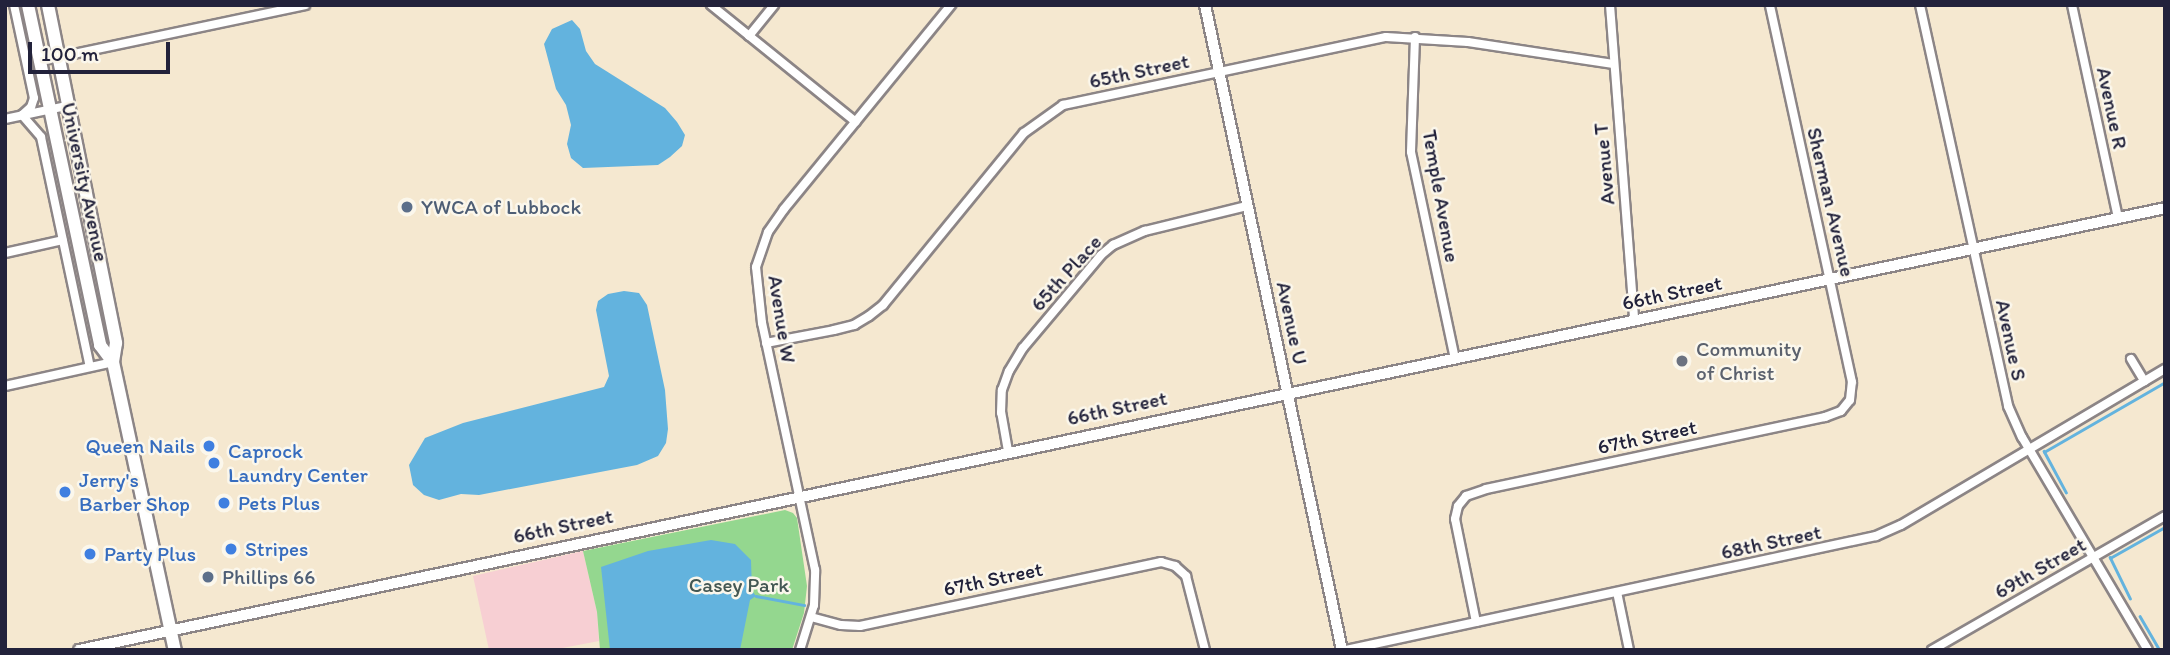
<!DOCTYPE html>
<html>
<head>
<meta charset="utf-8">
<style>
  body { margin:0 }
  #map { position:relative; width:2170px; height:655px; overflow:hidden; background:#f5e8d0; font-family:Itim,sans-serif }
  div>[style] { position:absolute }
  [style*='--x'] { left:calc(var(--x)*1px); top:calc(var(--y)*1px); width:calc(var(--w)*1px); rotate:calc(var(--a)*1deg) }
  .built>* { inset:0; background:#f7cfd3 }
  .green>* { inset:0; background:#94d78f }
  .water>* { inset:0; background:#63b3de }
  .stream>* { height:2.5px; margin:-1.25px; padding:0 1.25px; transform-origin:1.25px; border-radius:1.25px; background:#63b3de }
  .roads { filter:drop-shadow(2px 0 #8c8586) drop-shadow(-2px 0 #8c8586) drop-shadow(0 2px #8c8586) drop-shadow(0 -2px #8c8586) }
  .minor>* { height:8px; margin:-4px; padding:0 4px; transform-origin:4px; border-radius:4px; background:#fff }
  .tertiary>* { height:10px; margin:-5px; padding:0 5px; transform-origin:5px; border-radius:5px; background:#fff }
  .secondary>* { height:12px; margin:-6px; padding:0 6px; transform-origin:6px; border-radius:6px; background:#fff }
  .dots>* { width:19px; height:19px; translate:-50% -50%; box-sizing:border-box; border:4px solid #fbf7ec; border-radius:50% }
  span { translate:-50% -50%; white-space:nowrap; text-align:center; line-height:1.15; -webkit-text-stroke:5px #fbf7ec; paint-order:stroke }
  .street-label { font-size:21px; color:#22223b }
  .service-label { font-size:21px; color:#4e5e75 }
  .left { translate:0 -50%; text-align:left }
  .worship-label { font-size:21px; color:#5b616d }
  .shop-label { font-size:21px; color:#366cbe }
  .right { translate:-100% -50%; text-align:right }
  .park-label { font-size:21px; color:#445854 }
  .frame { position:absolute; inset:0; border:7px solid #22223b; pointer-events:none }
  .scale { position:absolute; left:28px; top:42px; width:142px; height:32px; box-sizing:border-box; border:4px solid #22223b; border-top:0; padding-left:9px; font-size:21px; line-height:24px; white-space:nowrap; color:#22223b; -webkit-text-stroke:5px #fbf7ec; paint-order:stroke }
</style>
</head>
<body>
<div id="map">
  <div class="built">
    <i style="clip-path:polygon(583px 551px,597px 612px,599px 641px,552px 650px,489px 650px,473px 576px)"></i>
  </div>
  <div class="green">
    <i style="clip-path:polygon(785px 510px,793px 513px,797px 518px,807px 586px,804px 613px,792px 650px,600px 650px,597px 612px,583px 551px)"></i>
  </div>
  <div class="water">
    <i style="clip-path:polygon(572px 20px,580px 29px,586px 51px,595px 64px,665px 108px,677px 122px,685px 135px,682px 146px,670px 157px,658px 165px,583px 168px,571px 158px,567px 144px,571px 125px,566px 105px,556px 89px,544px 44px,552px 29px)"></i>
    <i style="clip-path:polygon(624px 291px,639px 293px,647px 305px,665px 390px,668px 429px,666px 443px,658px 456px,637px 465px,479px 495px,461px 494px,439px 500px,424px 495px,413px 485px,409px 465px,425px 438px,463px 423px,604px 387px,609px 376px,596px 310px,598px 301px,608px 294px)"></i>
    <i style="clip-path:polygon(711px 540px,735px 544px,751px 560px,752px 591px,756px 596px,750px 600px,740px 650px,610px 650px,601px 567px,648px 551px)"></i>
  </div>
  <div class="stream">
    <i style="--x:2066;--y:493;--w:47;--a:-118.2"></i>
    <i style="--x:2044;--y:452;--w:140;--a:-30"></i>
    <i style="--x:756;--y:596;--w:49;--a:10.6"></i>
    <i style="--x:2130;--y:599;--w:46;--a:-116"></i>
    <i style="--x:2110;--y:558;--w:63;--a:-29.4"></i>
    <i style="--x:2140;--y:616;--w:39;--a:60"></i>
  </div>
  <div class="roads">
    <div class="minor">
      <i style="--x:14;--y:5;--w:95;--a:77.9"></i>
      <i style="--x:34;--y:98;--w:9;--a:108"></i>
      <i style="--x:31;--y:107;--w:12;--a:138"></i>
      <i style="--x:22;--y:115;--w:29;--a:49"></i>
      <i style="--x:41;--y:137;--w:235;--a:78"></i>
      <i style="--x:711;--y:5;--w:186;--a:38.9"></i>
      <i style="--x:1610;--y:5;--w:316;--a:85.6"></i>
      <i style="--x:1920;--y:5;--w:411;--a:77.6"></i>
      <i style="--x:2008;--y:406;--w:34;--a:66"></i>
      <i style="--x:2022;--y:437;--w:247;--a:59.4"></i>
      <i style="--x:2072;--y:5;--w:218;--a:77.8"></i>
      <i style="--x:749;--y:36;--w:40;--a:-51"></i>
      <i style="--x:1415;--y:37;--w:115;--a:92"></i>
      <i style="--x:1411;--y:152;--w:212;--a:78"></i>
      <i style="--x:40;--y:61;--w:271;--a:-11.9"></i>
      <i style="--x:5;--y:119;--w:62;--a:-12"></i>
      <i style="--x:5;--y:253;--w:59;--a:-12.6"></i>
      <i style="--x:766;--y:343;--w:69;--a:-10.8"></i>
      <i style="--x:834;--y:330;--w:21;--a:-14"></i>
      <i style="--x:854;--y:325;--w:17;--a:-31"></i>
      <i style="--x:869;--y:316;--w:18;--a:-38"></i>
      <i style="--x:883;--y:305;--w:222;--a:-50.7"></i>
      <i style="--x:1024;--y:133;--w:48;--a:-35.7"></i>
      <i style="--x:1063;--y:105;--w:330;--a:-11.9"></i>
      <i style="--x:1386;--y:37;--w:82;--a:3.5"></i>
      <i style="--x:1468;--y:42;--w:147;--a:8.6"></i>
      <i style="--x:2131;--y:359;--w:26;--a:59"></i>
      <i style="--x:5;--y:386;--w:111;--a:-12.5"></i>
      <i style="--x:1008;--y:451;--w:39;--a:-100"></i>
      <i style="--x:1001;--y:413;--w:23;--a:-88"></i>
      <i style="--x:1002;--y:390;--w:20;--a:-70"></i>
      <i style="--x:1009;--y:371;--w:27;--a:-59"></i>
      <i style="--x:1023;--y:348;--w:121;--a:-50"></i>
      <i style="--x:1101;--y:255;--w:16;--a:-40"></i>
      <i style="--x:1113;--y:245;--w:35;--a:-24"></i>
      <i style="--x:1145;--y:231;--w:105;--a:-13.8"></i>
      <i style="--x:1617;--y:592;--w:59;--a:78.3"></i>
      <i style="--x:811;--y:617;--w:31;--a:15"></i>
      <i style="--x:841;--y:625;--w:19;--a:3"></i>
      <i style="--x:860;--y:626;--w:308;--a:-12"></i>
      <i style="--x:1161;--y:562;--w:15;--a:16"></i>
      <i style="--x:1175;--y:566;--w:15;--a:42"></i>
      <i style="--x:1186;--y:576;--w:76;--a:75.6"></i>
      <i style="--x:1476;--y:622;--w:105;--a:-101.5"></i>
      <i style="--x:1455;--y:519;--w:13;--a:-77"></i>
      <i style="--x:1458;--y:506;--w:13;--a:-51"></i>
      <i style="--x:1466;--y:496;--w:21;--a:-19"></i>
      <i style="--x:1486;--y:489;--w:347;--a:-12"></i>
      <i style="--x:1825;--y:417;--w:17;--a:-21"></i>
      <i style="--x:1841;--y:411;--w:14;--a:-51"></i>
      <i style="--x:1850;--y:400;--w:18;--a:-84"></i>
      <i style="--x:1852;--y:382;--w:386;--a:-102.3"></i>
      <i style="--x:800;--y:650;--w:47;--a:-72.7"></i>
      <i style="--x:814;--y:605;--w:35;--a:-88"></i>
      <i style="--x:815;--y:570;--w:253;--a:-102.1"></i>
      <i style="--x:762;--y:323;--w:56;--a:-96.1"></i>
      <i style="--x:756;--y:267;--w:37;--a:-71"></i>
      <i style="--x:768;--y:232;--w:28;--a:-55"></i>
      <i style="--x:784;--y:209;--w:264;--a:-50.7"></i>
      <i style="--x:1346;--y:650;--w:542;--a:-12.14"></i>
      <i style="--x:1876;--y:536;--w:27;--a:-24"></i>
      <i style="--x:1901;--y:525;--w:307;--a:-30.6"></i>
      <i style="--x:1932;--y:650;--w:269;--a:-29.9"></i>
    </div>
    <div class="tertiary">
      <i style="--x:1205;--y:5;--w:659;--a:78.01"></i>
      <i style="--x:79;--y:650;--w:2132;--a:-11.96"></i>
    </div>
    <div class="secondary">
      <i style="--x:28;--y:5;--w:348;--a:78"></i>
      <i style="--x:100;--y:345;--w:21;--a:53"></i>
      <i style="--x:48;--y:5;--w:345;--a:78.6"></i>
      <i style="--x:116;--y:343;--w:19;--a:99"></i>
      <i style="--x:113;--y:362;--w:295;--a:77.9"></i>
    </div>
  </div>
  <div class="dots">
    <i style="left:407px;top:207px;background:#5c6f8a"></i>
    <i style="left:1682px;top:361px;background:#6b7280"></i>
    <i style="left:209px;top:446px;background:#3f7fe0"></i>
    <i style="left:214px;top:463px;background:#3f7fe0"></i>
    <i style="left:65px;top:492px;background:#3f7fe0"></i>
    <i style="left:224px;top:503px;background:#3f7fe0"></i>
    <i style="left:231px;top:549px;background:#3f7fe0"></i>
    <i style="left:90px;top:554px;background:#3f7fe0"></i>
    <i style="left:208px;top:577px;background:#5c6f8a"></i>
  </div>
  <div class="street-label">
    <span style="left:1139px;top:71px;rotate:-12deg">65th Street</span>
    <span style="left:2112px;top:108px;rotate:78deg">Avenue R</span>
    <span style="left:1604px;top:164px;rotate:-95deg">Avenue T</span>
    <span style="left:85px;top:182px;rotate:78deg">University Avenue</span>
    <span style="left:1441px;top:196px;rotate:80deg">Temple Avenue</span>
    <span style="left:1831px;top:202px;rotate:77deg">Sherman Avenue</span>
    <span style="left:1066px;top:273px;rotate:-48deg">65th Place</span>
    <span style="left:1672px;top:293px;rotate:-12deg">66th Street</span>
    <span style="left:782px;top:319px;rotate:81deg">Avenue W</span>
    <span style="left:1292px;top:323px;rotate:78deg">Avenue U</span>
    <span style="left:2011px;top:340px;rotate:78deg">Avenue S</span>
    <span style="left:1117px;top:408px;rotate:-12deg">66th Street</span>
    <span style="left:1647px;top:437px;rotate:-12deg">67th Street</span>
    <span style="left:563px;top:526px;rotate:-12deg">66th Street</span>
    <span style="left:1771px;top:542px;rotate:-12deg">68th Street</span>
    <span style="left:2040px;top:568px;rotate:-30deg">69th Street</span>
    <span style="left:993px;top:579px;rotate:-12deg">67th Street</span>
  </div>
  <div class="service-label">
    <span class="left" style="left:421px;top:207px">YWCA of Lubbock</span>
    <span class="left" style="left:222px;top:577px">Phillips 66</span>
  </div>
  <div class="worship-label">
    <span class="left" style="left:1696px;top:361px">Community<br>of Christ</span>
  </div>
  <div class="shop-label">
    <span class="right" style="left:195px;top:446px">Queen Nails</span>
    <span class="left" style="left:228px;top:463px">Caprock<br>Laundry Center</span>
    <span class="left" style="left:79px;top:492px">Jerry's<br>Barber Shop</span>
    <span class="left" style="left:238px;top:503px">Pets Plus</span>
    <span class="left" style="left:245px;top:549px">Stripes</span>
    <span class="left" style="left:104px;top:554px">Party Plus</span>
  </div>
  <div class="park-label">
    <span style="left:739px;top:585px">Casey Park</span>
  </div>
  <div class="frame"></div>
  <div class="scale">100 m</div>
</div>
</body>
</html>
